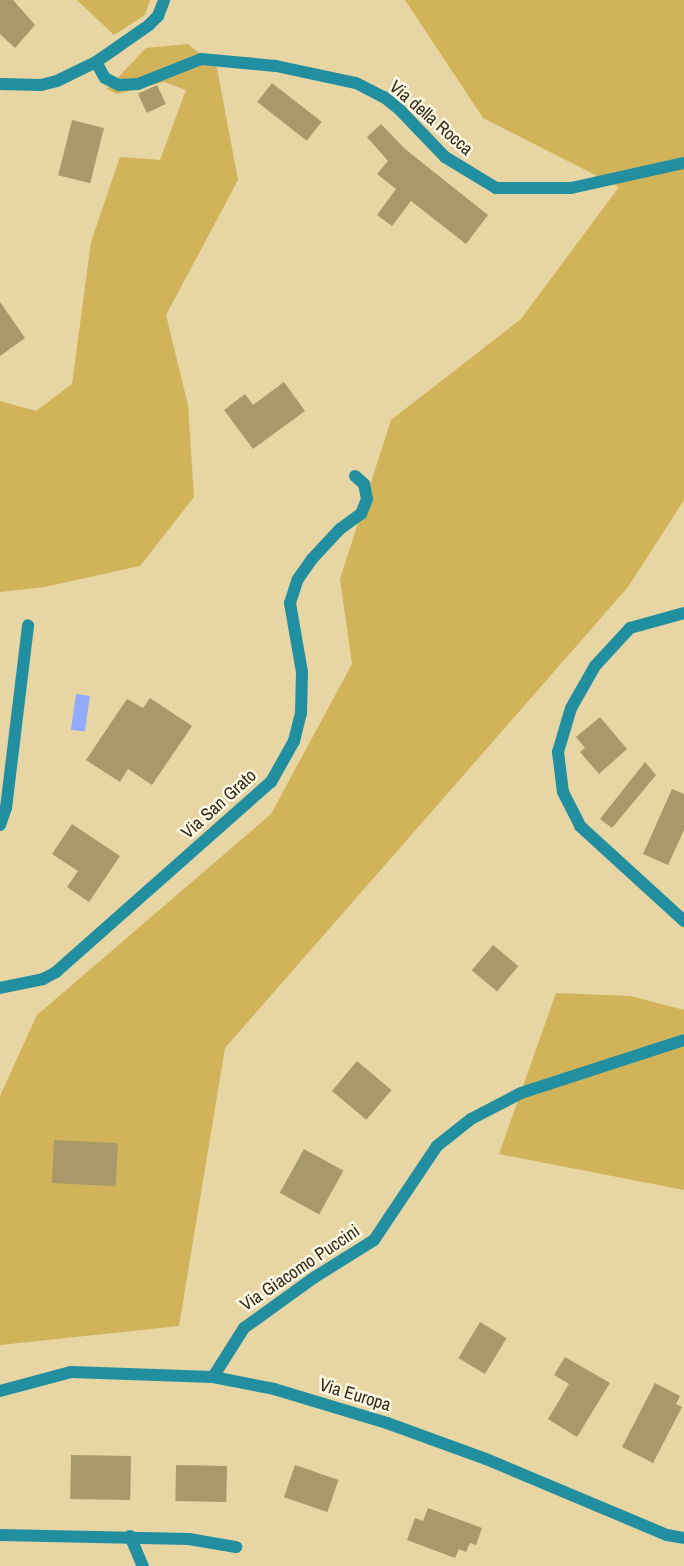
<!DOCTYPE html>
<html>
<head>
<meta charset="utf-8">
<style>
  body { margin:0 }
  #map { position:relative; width:684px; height:1566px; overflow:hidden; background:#e7d5a4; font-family:"Archivo Narrow",sans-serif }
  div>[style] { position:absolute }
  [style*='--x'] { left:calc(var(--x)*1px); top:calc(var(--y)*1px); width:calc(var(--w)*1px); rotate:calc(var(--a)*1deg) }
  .green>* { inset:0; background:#d1b359 }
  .water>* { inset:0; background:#91aafc; transform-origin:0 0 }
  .building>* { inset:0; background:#a99869; transform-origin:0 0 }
  .minor>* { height:12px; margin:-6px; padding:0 6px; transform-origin:6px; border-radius:6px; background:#218fa0 }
  .tertiary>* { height:12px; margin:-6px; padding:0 6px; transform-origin:6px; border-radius:6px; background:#218fa0 }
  span { translate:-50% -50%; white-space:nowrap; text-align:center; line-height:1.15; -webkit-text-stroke:5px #fef7e3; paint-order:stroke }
  .street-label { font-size:18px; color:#342d19 }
</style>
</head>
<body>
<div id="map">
  <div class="green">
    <i style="clip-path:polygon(77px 0,150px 0,145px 15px,114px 35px)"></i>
    <i style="clip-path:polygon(405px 0,684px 0,684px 500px,628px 587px,225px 1048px,179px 1326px,0 1345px,0 1096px,37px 1015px,271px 814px,352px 664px,340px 579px,391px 420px,521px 319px,619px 187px,483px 118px)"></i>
    <i style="clip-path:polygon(188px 44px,217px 68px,238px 180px,166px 315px,188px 405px,194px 497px,140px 566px,45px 587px,0 592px,0 401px,36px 411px,72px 384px,91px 242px,120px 157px,160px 160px,186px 90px,164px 82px,117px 94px,107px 89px,146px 48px)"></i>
    <i style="clip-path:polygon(556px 993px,630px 996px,684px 1010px,684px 1190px,499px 1154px)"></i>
  </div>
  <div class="water">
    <i style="left:76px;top:694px;width:14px;height:36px;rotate:8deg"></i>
  </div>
  <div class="building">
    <i style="clip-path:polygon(0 0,13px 0,35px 25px,15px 48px,0 34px)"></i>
    <i style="left:272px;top:83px;width:63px;height:24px;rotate:38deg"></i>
    <i style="left:157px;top:85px;width:21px;height:21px;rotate:65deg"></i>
    <i style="left:72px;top:120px;width:33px;height:57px;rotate:14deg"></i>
    <i style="clip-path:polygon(381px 124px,405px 149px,488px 215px,466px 244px,411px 201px,392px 226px,377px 215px,396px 189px,377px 174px,388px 161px,367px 137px)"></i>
    <i style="clip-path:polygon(0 302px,25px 338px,0 356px)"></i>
    <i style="clip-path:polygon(284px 382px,305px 411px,253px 449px,224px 410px,245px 394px,253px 405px)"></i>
    <i style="clip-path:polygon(150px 698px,192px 726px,152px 785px,128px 769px,120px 782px,86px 760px,127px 699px,143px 708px)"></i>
    <i style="clip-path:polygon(600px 717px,627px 749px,599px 774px,580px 752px,585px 748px,576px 737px)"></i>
    <i style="clip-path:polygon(645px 762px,656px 775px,612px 828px,600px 819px)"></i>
    <i style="clip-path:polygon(672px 789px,684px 794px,684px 830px,668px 865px,643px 854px)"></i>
    <i style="clip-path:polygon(72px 824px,120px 856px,89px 902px,67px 887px,78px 871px,52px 854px)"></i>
    <i style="left:493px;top:945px;width:33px;height:33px;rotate:40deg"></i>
    <i style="left:357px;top:1061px;width:45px;height:39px;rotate:40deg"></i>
    <i style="left:54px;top:1140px;width:64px;height:43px;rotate:3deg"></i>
    <i style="left:304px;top:1149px;width:45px;height:50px;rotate:29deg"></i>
    <i style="left:480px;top:1322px;width:31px;height:42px;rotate:31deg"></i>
    <i style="clip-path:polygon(565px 1357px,610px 1383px,577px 1437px,548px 1419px,569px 1384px,554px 1375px)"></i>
    <i style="clip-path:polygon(655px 1383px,680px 1396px,676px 1404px,682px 1407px,653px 1463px,622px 1447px)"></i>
    <i style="left:71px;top:1455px;width:60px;height:44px;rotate:1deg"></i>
    <i style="left:176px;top:1465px;width:51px;height:36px;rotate:1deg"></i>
    <i style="left:295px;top:1465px;width:46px;height:34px;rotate:19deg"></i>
    <i style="clip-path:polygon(428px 1508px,482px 1528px,476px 1545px,470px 1543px,466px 1552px,459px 1549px,455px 1558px,407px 1540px,415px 1518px,423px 1521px)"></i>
  </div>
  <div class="minor">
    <i style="--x:96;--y:62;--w:18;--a:61"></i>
    <i style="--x:105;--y:78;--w:16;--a:27"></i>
    <i style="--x:119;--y:85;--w:19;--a:-3"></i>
    <i style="--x:138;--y:84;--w:68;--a:-21.6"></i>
    <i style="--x:201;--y:59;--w:75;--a:5.3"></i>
    <i style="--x:276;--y:66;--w:82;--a:12"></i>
    <i style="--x:356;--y:83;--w:31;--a:27"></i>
    <i style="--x:384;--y:97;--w:19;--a:39"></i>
    <i style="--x:399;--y:109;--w:66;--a:46.2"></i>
    <i style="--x:445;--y:157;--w:60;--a:31.3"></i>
    <i style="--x:496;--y:188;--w:75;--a:0"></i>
    <i style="--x:571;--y:188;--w:116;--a:-12.5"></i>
    <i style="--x:684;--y:613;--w:56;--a:164.5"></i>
    <i style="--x:630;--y:628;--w:52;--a:132.6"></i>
    <i style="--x:595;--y:666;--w:48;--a:119.7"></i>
    <i style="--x:571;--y:708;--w:46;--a:106.5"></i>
    <i style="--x:558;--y:752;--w:40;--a:82.9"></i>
    <i style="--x:563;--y:792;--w:38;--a:63"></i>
    <i style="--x:580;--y:826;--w:141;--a:42.4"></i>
    <i style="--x:0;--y:825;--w:18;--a:-71"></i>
    <i style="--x:6;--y:808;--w:184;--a:-83.1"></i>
    <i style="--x:0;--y:988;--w:44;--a:-11.8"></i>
    <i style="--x:43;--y:979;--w:15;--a:-28"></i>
    <i style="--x:56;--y:972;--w:287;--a:-41.5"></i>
    <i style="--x:271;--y:782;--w:47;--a:-60.7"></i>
    <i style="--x:294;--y:741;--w:29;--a:-76"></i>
    <i style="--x:301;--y:713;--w:41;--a:-88.6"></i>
    <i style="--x:302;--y:672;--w:70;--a:-99.9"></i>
    <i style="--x:290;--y:603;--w:25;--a:-72"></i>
    <i style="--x:298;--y:579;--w:24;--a:-55"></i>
    <i style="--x:312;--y:559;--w:41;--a:-47"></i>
    <i style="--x:340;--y:529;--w:26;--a:-36"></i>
    <i style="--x:361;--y:514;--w:16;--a:-68"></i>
    <i style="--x:367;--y:499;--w:15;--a:-101"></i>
    <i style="--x:364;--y:484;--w:12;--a:-138"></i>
    <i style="--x:213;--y:1377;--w:58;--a:-57.7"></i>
    <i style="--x:244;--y:1328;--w:87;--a:-35.7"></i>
    <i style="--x:315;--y:1277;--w:70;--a:-32.1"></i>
    <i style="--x:374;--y:1240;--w:113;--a:-56.2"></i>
    <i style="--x:437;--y:1146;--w:43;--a:-38.5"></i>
    <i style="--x:471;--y:1119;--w:56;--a:-27.5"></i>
    <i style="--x:521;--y:1093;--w:171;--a:-18"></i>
    <i style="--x:0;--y:1535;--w:189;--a:1.2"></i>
    <i style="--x:189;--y:1539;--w:48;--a:9.7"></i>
    <i style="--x:130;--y:1536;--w:33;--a:67"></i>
  </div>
  <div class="tertiary">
    <i style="--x:0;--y:84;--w:41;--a:1.4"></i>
    <i style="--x:41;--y:85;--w:16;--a:-14"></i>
    <i style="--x:57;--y:81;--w:43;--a:-26"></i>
    <i style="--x:96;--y:62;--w:65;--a:-34.9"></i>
    <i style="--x:149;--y:25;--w:13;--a:-45"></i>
    <i style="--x:158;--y:16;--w:17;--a:-69"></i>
    <i style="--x:0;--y:1391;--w:73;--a:-15"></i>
    <i style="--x:71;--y:1372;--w:142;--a:2"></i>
    <i style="--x:213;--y:1377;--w:62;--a:11.1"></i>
    <i style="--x:274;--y:1389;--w:118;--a:16.7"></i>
    <i style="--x:387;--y:1423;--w:105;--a:20"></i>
    <i style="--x:486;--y:1459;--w:196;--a:22.8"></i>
    <i style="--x:667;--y:1535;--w:17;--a:10"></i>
  </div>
  <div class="street-label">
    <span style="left:431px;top:118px;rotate:41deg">Via della Rocca</span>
    <span style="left:219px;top:804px;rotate:-42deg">Via San Grato</span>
    <span style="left:300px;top:1268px;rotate:-34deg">Via Giacomo Puccini</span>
    <span style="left:355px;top:1395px;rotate:17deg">Via Europa</span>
  </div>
</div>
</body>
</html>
